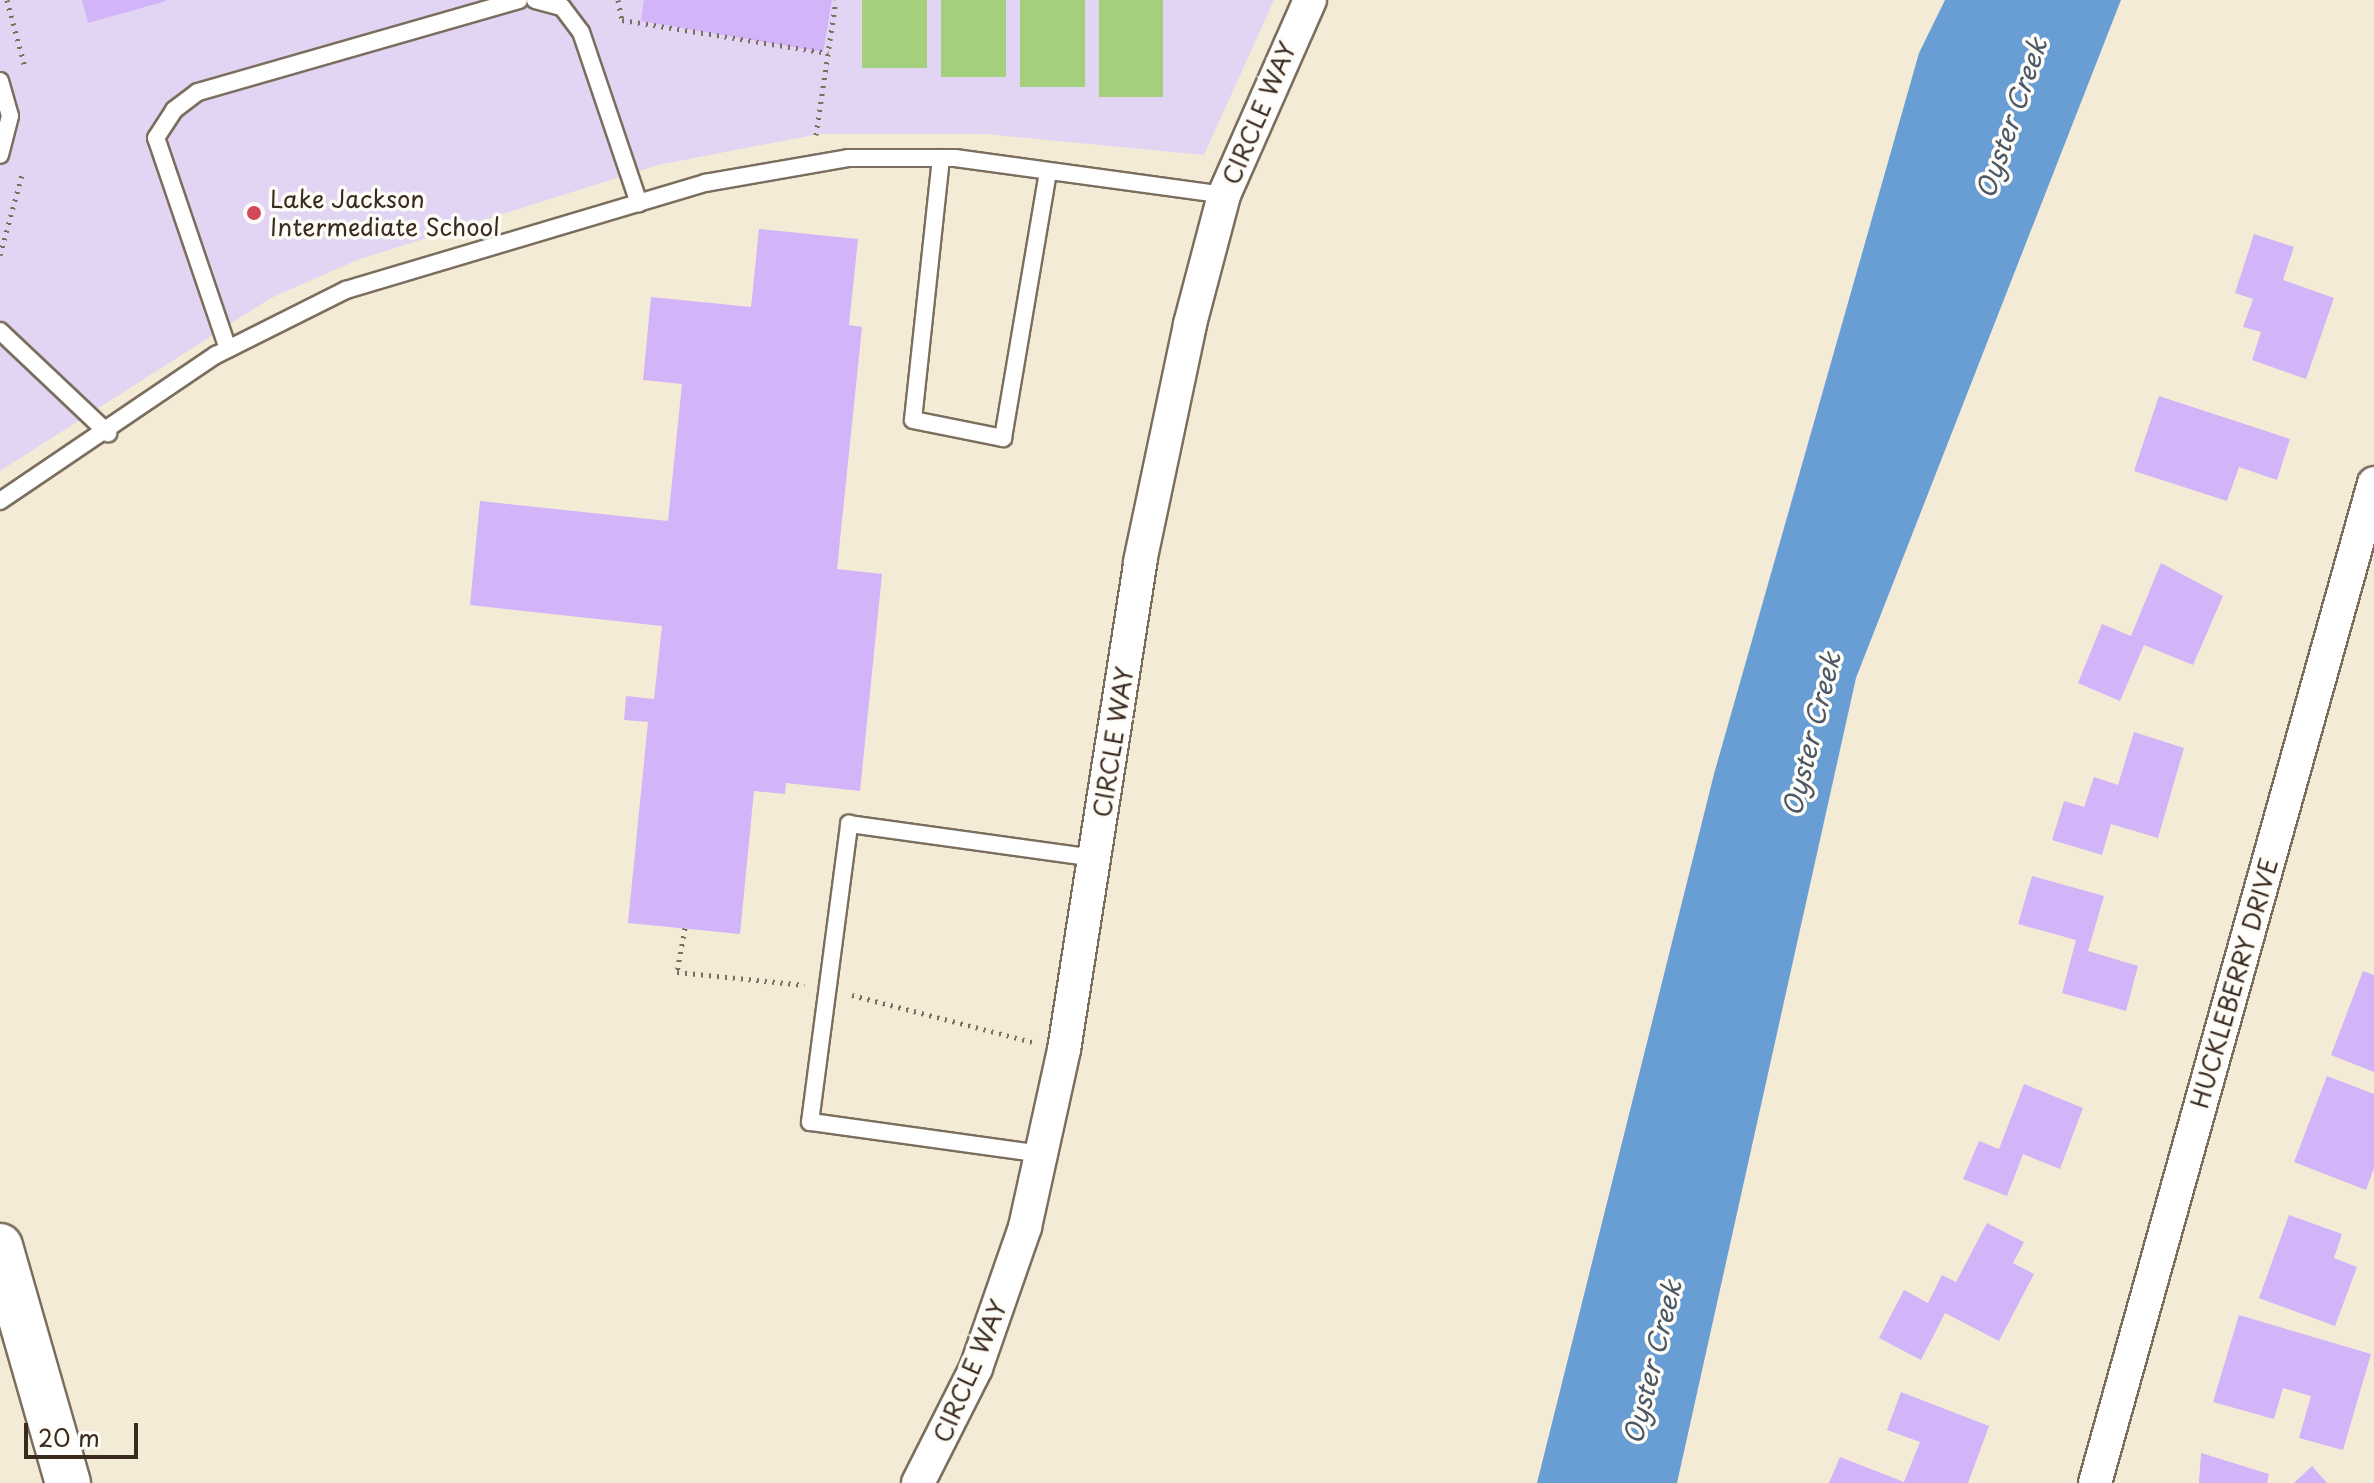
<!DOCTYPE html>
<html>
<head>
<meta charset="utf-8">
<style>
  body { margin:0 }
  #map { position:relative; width:2374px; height:1483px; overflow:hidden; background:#f4ebd6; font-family:"Playpen Sans",sans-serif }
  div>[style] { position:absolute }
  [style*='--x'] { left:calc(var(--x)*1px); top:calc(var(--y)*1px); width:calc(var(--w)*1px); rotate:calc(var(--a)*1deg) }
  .built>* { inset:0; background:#e2d4f3 }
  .green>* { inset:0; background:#a4d07d; transform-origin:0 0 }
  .water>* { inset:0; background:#699ed5 }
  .building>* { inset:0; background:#d2b4f8 }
  .path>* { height:5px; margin-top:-2.5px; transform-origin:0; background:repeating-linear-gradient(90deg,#7c6e5e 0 2px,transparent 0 8px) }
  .roads { filter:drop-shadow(2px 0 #7c6e5e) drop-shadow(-2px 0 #7c6e5e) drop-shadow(0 2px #7c6e5e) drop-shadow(0 -2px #7c6e5e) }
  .service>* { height:16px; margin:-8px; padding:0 8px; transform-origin:8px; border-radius:8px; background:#fff }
  .minor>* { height:32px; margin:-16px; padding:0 16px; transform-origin:16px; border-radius:16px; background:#fff }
  .secondary>* { height:44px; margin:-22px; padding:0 22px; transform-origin:22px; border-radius:22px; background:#fff }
  .dots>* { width:22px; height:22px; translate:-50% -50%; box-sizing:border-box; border:4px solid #fdfcf7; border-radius:50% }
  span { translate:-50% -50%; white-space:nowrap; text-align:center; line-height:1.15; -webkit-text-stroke:7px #fdfcf7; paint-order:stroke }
  .street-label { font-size:24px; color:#3b2a1e }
  .poi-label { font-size:24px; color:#3b2a1e }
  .left { translate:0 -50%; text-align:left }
  .water-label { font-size:26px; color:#4d5867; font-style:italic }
  .scale { position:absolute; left:24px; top:1423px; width:114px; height:36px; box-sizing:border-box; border:4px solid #3b2a1e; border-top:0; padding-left:10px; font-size:24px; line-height:28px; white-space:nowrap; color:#3b2a1e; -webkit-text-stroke:6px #fdfcf7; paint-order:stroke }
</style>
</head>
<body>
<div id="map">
  <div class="built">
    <i style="clip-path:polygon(0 0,1274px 0,1204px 155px,985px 134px,819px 134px,658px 165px,357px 260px,271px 298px,0 471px)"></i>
  </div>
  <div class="green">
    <i style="left:862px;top:0;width:65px;height:68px"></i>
    <i style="left:941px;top:0;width:65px;height:77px"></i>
    <i style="left:1020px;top:0;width:65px;height:87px"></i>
    <i style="left:1099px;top:0;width:64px;height:97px"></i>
  </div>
  <div class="water">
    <i style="clip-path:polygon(1945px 0,2121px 0,1856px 678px,1677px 1483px,1537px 1483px,1714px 774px,1919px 53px)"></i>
  </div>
  <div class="building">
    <i style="clip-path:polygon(82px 0,166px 0,166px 1px,88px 23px)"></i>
    <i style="clip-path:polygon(644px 0,832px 0,823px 52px,641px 21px)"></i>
    <i style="clip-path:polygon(759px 229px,858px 239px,849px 325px,862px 327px,837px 569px,882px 574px,860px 791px,786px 783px,785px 794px,754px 791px,740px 934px,628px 923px,648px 722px,624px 720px,626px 696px,654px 699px,662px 626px,470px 605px,480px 501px,668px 521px,682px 384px,643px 380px,651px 297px,751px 307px)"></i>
    <i style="clip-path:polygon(2254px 234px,2294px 247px,2283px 280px,2334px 298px,2306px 379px,2252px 360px,2261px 332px,2243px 327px,2253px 299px,2235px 293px)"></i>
    <i style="clip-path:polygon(2159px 396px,2290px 439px,2277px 480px,2239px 467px,2227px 501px,2134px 471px)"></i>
    <i style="clip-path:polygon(2161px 563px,2223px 596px,2193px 665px,2144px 645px,2120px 701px,2078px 683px,2102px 624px,2131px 636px)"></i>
    <i style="clip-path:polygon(2134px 732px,2184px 748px,2158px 838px,2111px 824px,2102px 855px,2052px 840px,2064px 801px,2084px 807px,2094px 777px,2118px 785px)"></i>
    <i style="clip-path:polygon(2032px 876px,2104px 896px,2088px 951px,2138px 966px,2126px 1011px,2062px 993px,2076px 940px,2018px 924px)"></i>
    <i style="clip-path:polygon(2363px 971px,2374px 975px,2374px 1072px,2331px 1055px)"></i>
    <i style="clip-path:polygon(2327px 1076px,2374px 1094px,2374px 1168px,2366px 1190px,2294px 1162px)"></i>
    <i style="clip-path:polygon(2024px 1084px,2083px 1108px,2060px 1169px,2023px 1154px,2007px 1196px,1963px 1179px,1979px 1141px,1999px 1149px)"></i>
    <i style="clip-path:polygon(2289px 1215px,2342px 1234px,2334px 1258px,2357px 1267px,2335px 1326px,2259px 1298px)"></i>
    <i style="clip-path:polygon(1987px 1223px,2024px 1242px,2013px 1263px,2034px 1274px,1999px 1341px,1945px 1313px,1921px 1360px,1879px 1338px,1904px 1290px,1928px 1303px,1942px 1275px,1956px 1282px)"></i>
    <i style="clip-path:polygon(2239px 1315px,2371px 1354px,2343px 1450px,2299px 1438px,2311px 1396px,2283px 1388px,2274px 1419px,2213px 1402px)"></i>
    <i style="clip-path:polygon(1901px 1392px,1989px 1426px,1968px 1483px,1829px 1483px,1840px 1457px,1904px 1482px,1920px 1442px,1887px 1430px)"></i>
    <i style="clip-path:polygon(2201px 1453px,2269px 1474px,2267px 1483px,2199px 1483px)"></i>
    <i style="clip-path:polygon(2312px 1466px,2327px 1483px,2294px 1483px)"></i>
  </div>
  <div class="path">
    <i style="--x:7;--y:0;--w:69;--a:75"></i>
    <i style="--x:618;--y:0;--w:20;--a:79"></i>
    <i style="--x:622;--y:20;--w:209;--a:9.1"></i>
    <i style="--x:816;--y:135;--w:136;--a:-81.6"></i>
    <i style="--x:0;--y:255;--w:87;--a:-74.7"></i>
    <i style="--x:685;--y:928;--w:45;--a:100.3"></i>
    <i style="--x:677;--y:972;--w:128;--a:5.8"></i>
    <i style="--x:852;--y:995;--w:186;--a:14.6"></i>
  </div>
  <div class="roads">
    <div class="service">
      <i style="--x:535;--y:0;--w:28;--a:15"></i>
      <i style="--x:562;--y:7;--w:31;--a:53"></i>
      <i style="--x:581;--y:32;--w:181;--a:71.3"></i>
      <i style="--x:0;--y:81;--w:36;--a:74"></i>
      <i style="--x:10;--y:116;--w:40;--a:104.4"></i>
      <i style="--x:941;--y:158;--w:263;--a:96.1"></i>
      <i style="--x:913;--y:420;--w:92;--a:11.3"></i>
      <i style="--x:1003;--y:438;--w:269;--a:-80.4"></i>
      <i style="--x:0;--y:331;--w:149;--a:43.4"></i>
      <i style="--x:228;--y:349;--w:223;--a:-108.8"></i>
      <i style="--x:156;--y:138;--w:33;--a:-57"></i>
      <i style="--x:174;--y:110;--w:30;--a:-37"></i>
      <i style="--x:198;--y:92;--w:334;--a:-16"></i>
      <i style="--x:0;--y:501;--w:261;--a:-34.1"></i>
      <i style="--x:216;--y:355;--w:145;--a:-26.6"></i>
      <i style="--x:346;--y:290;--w:375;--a:-16.6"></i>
      <i style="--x:705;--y:183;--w:145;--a:-9.9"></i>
      <i style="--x:848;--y:158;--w:107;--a:0"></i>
      <i style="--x:955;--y:158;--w:272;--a:7.8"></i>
      <i style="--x:1042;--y:1154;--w:234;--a:-172.1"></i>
      <i style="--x:810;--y:1122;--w:301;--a:-82.5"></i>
      <i style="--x:849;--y:824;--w:248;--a:7.9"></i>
    </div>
    <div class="minor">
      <i style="--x:918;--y:1483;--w:129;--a:-63.2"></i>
      <i style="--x:976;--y:1368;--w:149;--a:-70.8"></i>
      <i style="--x:1025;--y:1227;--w:181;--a:-77.6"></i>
      <i style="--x:1064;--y:1050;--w:494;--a:-81.1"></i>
      <i style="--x:1140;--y:562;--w:243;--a:-78.1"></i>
      <i style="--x:1190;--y:324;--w:133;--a:-75.2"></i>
      <i style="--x:1224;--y:195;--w:213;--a:-66.2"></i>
      <i style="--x:2095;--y:1483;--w:1038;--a:-74.41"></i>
    </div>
    <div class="secondary">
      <i style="--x:0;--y:1246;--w:247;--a:74"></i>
    </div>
  </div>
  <div class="dots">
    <i style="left:254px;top:213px;background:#d1495b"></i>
  </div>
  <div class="street-label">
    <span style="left:1259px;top:113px;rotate:-67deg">CIRCLE WAY</span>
    <span style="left:1113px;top:742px;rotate:-81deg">CIRCLE WAY</span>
    <span style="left:2234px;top:983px;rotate:-74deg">HUCKLEBERRY DRIVE</span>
    <span style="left:970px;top:1371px;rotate:-67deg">CIRCLE WAY</span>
  </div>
  <div class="poi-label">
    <span class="left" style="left:270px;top:213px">Lake Jackson<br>Intermediate School</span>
  </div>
  <div class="water-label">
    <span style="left:2011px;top:118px;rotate:-71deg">Oyster Creek</span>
    <span style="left:1811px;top:734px;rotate:-76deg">Oyster Creek</span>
    <span style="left:1652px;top:1362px;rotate:-76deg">Oyster Creek</span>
  </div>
  <div class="scale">20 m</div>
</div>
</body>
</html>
